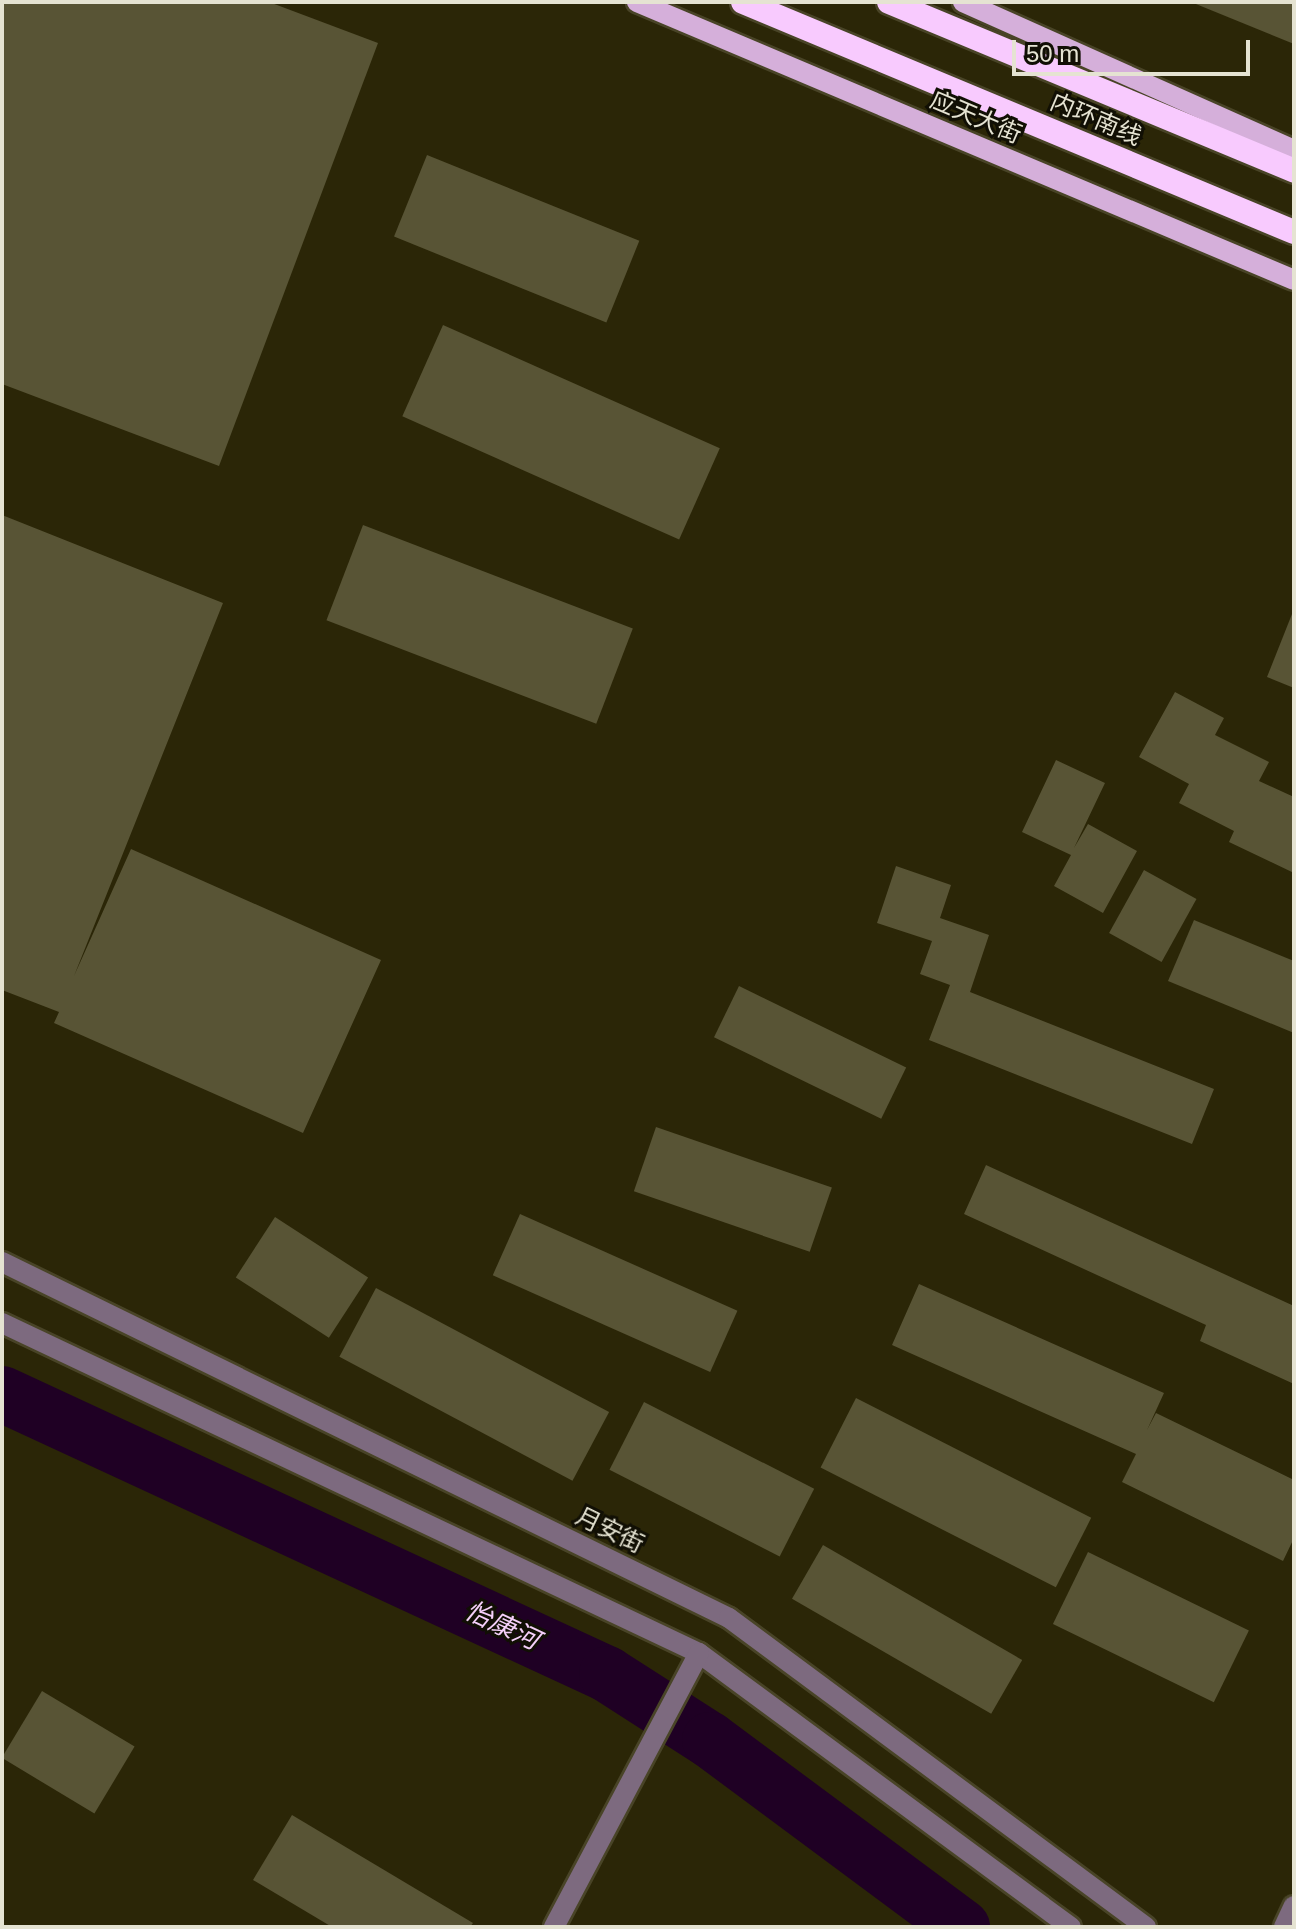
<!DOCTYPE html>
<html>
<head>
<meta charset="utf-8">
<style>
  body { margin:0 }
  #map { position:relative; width:1296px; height:1929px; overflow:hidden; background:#2b2607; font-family:Arial,"Noto Sans SC",sans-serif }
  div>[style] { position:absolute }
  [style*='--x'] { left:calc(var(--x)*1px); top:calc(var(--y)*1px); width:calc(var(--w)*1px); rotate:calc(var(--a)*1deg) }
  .river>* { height:56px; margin:-28px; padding:0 28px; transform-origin:28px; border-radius:28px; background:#1f0024 }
  .building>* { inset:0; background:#585435; transform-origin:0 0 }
  .roads { filter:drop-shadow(2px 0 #494427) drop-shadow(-2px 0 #494427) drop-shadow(0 2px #494427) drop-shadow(0 -2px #494427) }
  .minor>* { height:20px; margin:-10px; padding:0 10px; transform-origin:10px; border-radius:10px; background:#7d6a7f }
  .major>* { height:20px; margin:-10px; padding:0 10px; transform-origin:10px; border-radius:10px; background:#d5afda }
  .highway>* { height:24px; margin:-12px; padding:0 12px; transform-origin:12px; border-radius:12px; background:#f8cafe }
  span { translate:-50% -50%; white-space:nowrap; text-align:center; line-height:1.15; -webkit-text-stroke:6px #110f04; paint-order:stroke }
  .street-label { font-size:24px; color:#e5e3d2 }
  .water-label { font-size:26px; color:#f4cff9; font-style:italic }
  .frame { position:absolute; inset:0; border:4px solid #e5e3d2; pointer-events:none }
  .scale { position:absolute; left:1012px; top:40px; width:238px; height:36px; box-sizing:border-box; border:4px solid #e5e3d2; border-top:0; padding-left:10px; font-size:24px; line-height:28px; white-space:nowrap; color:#e5e3d2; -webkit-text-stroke:6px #110f04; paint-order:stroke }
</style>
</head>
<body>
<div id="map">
  <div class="river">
    <i style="--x:2;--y:1394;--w:667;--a:24.84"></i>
    <i style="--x:607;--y:1674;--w:122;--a:32.7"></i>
    <i style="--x:710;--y:1740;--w:314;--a:36.6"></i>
  </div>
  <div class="building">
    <i style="clip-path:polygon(2px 2px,269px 2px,378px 43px,219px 466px,2px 384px)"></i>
    <i style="clip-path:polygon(1191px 2px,1294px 2px,1294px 44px)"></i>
    <i style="left:427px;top:155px;width:229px;height:88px;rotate:22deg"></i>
    <i style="left:443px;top:325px;width:303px;height:100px;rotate:24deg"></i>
    <i style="clip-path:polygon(2px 515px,223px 603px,74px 976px,131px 849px,381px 960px,303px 1133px,54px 1023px,59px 1012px,2px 990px)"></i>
    <i style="left:363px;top:525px;width:289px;height:102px;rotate:21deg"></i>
    <i style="clip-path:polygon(1294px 609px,1294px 688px,1267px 677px)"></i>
    <i style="clip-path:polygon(1175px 692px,1224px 718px,1215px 735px,1269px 762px,1259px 781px,1294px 797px,1294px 873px,1229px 842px,1234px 831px,1179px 803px,1189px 784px,1139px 757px)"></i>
    <i style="clip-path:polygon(1056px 760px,1105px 783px,1074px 848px,1088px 824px,1137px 851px,1103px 913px,1054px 886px,1071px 855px,1022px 832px)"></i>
    <i style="clip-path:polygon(896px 866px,951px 885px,940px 918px,989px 935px,970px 992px,1214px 1089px,1192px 1144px,929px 1040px,950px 985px,920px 974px,932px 941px,877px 923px)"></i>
    <i style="left:1144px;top:870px;width:60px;height:72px;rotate:29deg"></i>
    <i style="clip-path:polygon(1194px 920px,1294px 961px,1294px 1033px,1168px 981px)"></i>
    <i style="left:739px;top:986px;width:186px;height:57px;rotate:26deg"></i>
    <i style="left:656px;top:1127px;width:186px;height:68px;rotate:19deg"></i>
    <i style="clip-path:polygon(986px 1165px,1294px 1306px,1294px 1384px,1200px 1341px,1206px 1325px,964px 1214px)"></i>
    <i style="left:520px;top:1214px;width:238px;height:67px;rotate:24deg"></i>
    <i style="left:275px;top:1217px;width:111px;height:72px;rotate:33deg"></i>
    <i style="clip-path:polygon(919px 1284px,1164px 1393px,1147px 1430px,1156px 1413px,1294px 1480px,1294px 1538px,1283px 1561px,1122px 1482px,1136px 1454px,892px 1345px)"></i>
    <i style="left:376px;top:1288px;width:264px;height:78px;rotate:28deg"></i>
    <i style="left:856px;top:1398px;width:264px;height:78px;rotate:27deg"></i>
    <i style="left:644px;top:1402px;width:191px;height:76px;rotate:27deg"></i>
    <i style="left:823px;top:1545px;width:230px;height:62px;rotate:30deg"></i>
    <i style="left:1088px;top:1552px;width:179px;height:80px;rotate:26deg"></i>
    <i style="left:42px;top:1691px;width:108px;height:78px;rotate:31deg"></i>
    <i style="clip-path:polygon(292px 1815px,473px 1923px,470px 1927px,332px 1927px,253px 1880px)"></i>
  </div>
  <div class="roads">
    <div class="minor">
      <i style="--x:2;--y:1262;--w:809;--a:26.09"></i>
      <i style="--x:729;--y:1618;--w:519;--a:36.54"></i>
      <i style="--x:2;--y:1323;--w:771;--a:25.34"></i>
      <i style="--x:699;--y:1653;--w:462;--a:36.4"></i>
      <i style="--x:554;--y:1927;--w:310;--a:-62.1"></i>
      <i style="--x:1284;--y:1927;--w:23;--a:-65"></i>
    </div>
    <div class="major">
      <i style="--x:637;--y:2;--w:713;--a:22.93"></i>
      <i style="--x:963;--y:2;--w:363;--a:24.1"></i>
    </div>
    <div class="highway">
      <i style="--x:743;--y:2;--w:597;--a:22.66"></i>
      <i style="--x:889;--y:2;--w:439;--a:22.6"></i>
    </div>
  </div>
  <div class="street-label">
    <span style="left:976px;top:117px;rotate:23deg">应天大街</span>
    <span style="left:1096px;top:119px;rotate:23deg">内环南线</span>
    <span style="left:610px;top:1530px;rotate:26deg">月安街</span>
  </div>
  <div class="water-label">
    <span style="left:502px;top:1626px;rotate:25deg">怡康河</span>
  </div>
  <div class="frame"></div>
  <div class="scale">50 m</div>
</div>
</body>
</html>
